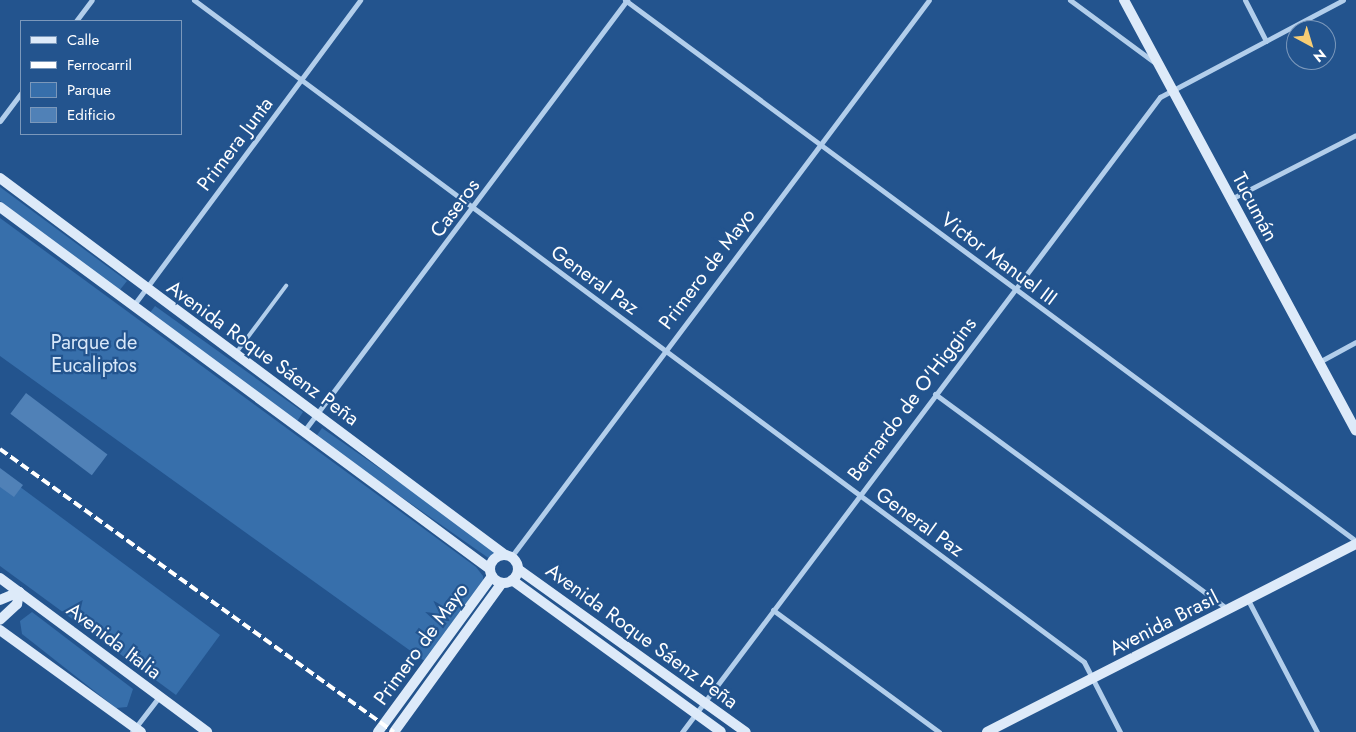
<!DOCTYPE html>
<html>
<head>
<meta charset="utf-8">
<style>
  body { margin:0 }
  #map { position:relative; width:1356px; height:732px; overflow:hidden; background:#23548e; font-family:Jost,sans-serif }
  div>[style] { position:absolute }
  [style*='--x'] { left:calc(var(--x)*1px); top:calc(var(--y)*1px); width:calc(var(--w)*1px); rotate:calc(var(--a)*1deg) }
  .green>* { inset:0; background:#376fab; transform-origin:0 0 }
  .building>* { inset:0; background:#5081b7; transform-origin:0 0 }
  .lane>* { height:4px; margin:-2px; padding:0 2px; transform-origin:2px; border-radius:2px; background:#b2ceeb }
  .street>* { height:5px; margin:-2.5px; padding:0 2.5px; transform-origin:2.5px; border-radius:2.5px; background:#b2ceeb }
  .secondary>* { height:10px; margin:-5px; padding:0 5px; transform-origin:5px; border-radius:5px; background:#ddeaf9 }
  .secondary>.ring { margin:-5px; padding:0; box-sizing:content-box; background:none; border:10px solid #ddeaf9; border-radius:50% }
  .rail>* { height:4px; margin-top:-2px; transform-origin:0; background:repeating-linear-gradient(90deg,#fff 0 9px,transparent 0 13px) }
  span { translate:-50% -50%; white-space:nowrap; text-align:center; line-height:1.15; -webkit-text-stroke:4.5px #23548e; paint-order:stroke }
  .street-label { font-size:20px; color:#fff }
  .park-label { font-size:20px; color:#d7e7f9 }
  .legend { position:absolute; left:20px; top:20px; width:162px; height:115px; box-sizing:border-box; background:#23548e; border:1px solid #7b98bb; margin:0; padding:6px 9px; list-style:none; font-size:15px; color:#fff }
  .legend li { display:flex; align-items:center; gap:10px; height:25px }
  .legend b { width:25px; border:1px solid #7b98bb }
  .north { position:absolute; left:1286px; top:20px; width:50px; height:50px; box-sizing:border-box; background:#23548e; border:1px solid #7b98bb; border-radius:50%; rotate:141deg; font-size:14px; font-weight:700; line-height:20px; text-align:center; color:#fff }
  .north::after { content:''; display:block; margin:auto; width:18px; height:22px; background:#f7cd74; clip-path:polygon(50% 0,100% 100%,50% 72%,0 100%) }
</style>
</head>
<body>
<div id="map">
  <div class="green">
    <i style="clip-path:polygon(0 187px,127px 281px,119px 291px,0 201px)"></i>
    <i style="clip-path:polygon(0 218px,476px 567px,483px 576px,484px 587px,426px 662px,0 356px)"></i>
    <i style="clip-path:polygon(155px 306px,303px 412px,296px 423px,149px 314px)"></i>
    <i style="left:322px;top:428px;width:214px;height:11px;rotate:35deg"></i>
    <i style="clip-path:polygon(0 472px,220px 635px,176px 695px,0 566px)"></i>
    <i style="clip-path:polygon(32px 612px,133px 689px,127px 707px,116px 708px,22px 634px,20px 621px)"></i>
  </div>
  <div class="building">
    <i style="left:26px;top:393px;width:102px;height:26px;rotate:37deg"></i>
    <i style="clip-path:polygon(0 468px,23px 485px,14px 497px,0 487px)"></i>
  </div>
  <div class="lane">
    <i style="--x:236;--y:353;--w:84;--a:-53.3"></i>
  </div>
  <div class="street">
    <i style="--x:194;--y:0;--w:1109;--a:36.64"></i>
    <i style="--x:1084;--y:662;--w:79;--a:62.8"></i>
    <i style="--x:625;--y:0;--w:909;--a:36.5"></i>
    <i style="--x:1070;--y:0;--w:104;--a:36.4"></i>
    <i style="--x:1245;--y:0;--w:46;--a:62.9"></i>
    <i style="--x:76;--y:21;--w:26;--a:-53"></i>
    <i style="--x:0;--y:121;--w:35;--a:-53"></i>
    <i style="--x:1231;--y:199;--w:140;--a:-27.1"></i>
    <i style="--x:133;--y:306;--w:381;--a:-53.4"></i>
    <i style="--x:1319;--y:362;--w:42;--a:-28.4"></i>
    <i style="--x:935;--y:394;--w:363;--a:36.3"></i>
    <i style="--x:304;--y:431;--w:539;--a:-53.15"></i>
    <i style="--x:511;--y:557;--w:696;--a:-53.11"></i>
    <i style="--x:1248;--y:600;--w:149;--a:62.4"></i>
    <i style="--x:773;--y:610;--w:206;--a:36.3"></i>
    <i style="--x:132;--y:732;--w:44;--a:-52.4"></i>
    <i style="--x:682;--y:732;--w:795;--a:-53.03"></i>
    <i style="--x:1160;--y:97;--w:207;--a:-27.9"></i>
  </div>
  <div class="secondary">
    <i style="--x:1124;--y:0;--w:489;--a:61.7"></i>
    <i style="--x:0;--y:178;--w:630;--a:36.74"></i>
    <i style="--x:0;--y:207;--w:609;--a:36.46"></i>
    <i class="ring" style="left:490px;top:555px;width:18px;height:18px"></i>
    <i style="--x:518;--y:569;--w:280;--a:35.6"></i>
    <i style="--x:0;--y:578;--w:258;--a:36.6"></i>
    <i style="--x:512;--y:580;--w:258;--a:36"></i>
    <i style="--x:0;--y:600;--w:21;--a:-23"></i>
    <i style="--x:19;--y:592;--w:12;--a:99"></i>
    <i style="--x:17;--y:604;--w:23;--a:137"></i>
    <i style="--x:0;--y:630;--w:174;--a:35.9"></i>
    <i style="--x:378;--y:732;--w:193;--a:-53.8"></i>
    <i style="--x:394;--y:732;--w:184;--a:-54.1"></i>
    <i style="--x:987;--y:732;--w:414;--a:-27"></i>
  </div>
  <div class="rail">
    <i style="--x:0;--y:449;--w:485;--a:35.7"></i>
  </div>
  <div class="street-label">
    <span style="left:235px;top:144px;rotate:-53deg">Primera Junta</span>
    <span style="left:1255px;top:207px;rotate:62deg">Tucumán</span>
    <span style="left:455px;top:208px;rotate:-53deg">Caseros</span>
    <span style="left:999px;top:259px;rotate:37deg">Victor Manuel III</span>
    <span style="left:707px;top:269px;rotate:-53deg">Primero de Mayo</span>
    <span style="left:595px;top:280px;rotate:36deg">General Paz</span>
    <span style="left:263px;top:353px;rotate:36deg">Avenida Roque Sáenz Peña</span>
    <span style="left:912px;top:399px;rotate:-53deg">Bernardo de O'Higgins</span>
    <span style="left:920px;top:522px;rotate:36deg">General Paz</span>
    <span style="left:1164px;top:623px;rotate:-27deg">Avenida Brasil</span>
    <span style="left:642px;top:636px;rotate:36deg">Avenida Roque Sáenz Peña</span>
    <span style="left:114px;top:641px;rotate:37deg">Avenida Italia</span>
    <span style="left:421px;top:644px;rotate:-54deg">Primero de Mayo</span>
  </div>
  <div class="park-label">
    <span style="left:94px;top:354px">Parque de<br>Eucaliptos</span>
  </div>
  <ul class="legend">
  <li><b style="height:6px;background:#ddeaf9"></b>Calle</li>
  <li><b style="height:6px;background:#fff"></b>Ferrocarril</li>
  <li><b style="height:14px;background:#376fab"></b>Parque</li>
  <li><b style="height:14px;background:#5081b7"></b>Edificio</li>
  </ul>
  <div class="north">N</div>
</div>
</body>
</html>
